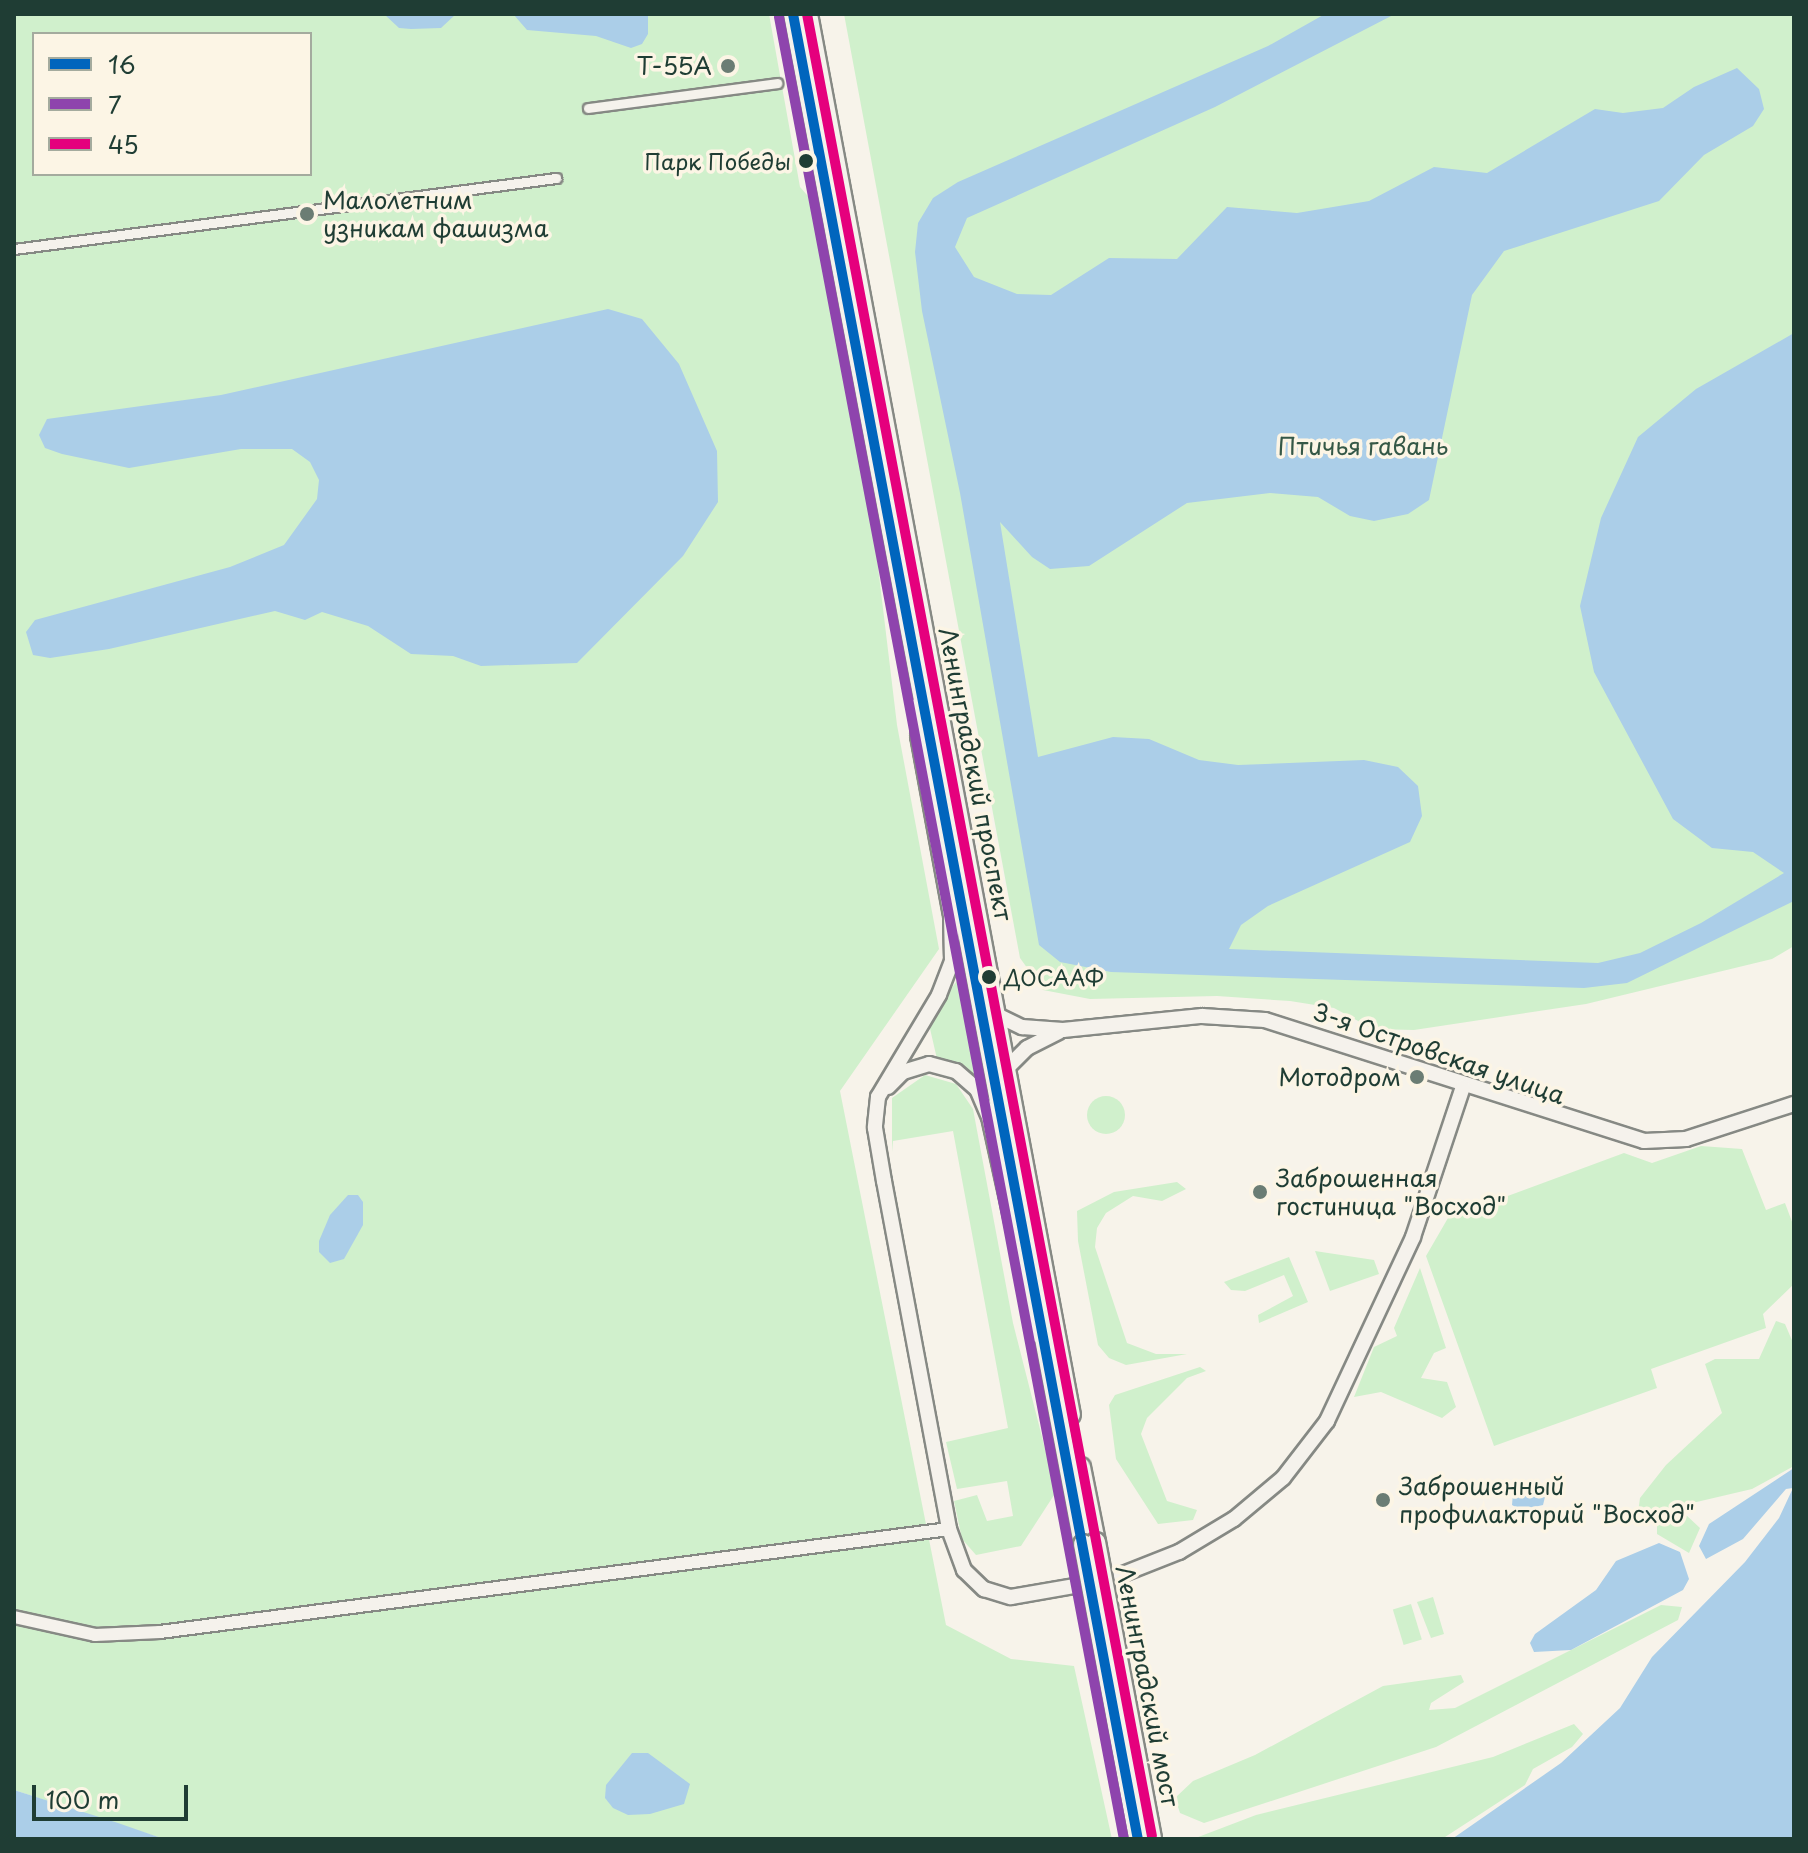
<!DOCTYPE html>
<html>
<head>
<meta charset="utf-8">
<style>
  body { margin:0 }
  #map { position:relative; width:1808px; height:1853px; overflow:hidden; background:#f7f3ea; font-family:"Playpen Sans",sans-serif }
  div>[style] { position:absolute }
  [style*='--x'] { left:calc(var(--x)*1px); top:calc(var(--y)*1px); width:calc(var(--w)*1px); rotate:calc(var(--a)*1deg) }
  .green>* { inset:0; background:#d0f0cc; transform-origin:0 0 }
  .round { border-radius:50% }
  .water>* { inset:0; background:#abcee8 }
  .roads { filter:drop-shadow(2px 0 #868984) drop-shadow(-2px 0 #868984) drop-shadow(0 2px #868984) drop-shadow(0 -2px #868984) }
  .pedestrian>* { height:9px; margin:-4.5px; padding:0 4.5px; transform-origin:4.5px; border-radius:4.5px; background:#f5f2ec }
  .minor>* { height:12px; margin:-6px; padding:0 6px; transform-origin:6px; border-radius:6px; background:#f5f2ec }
  .tertiary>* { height:14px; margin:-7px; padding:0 7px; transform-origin:7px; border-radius:7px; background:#f5f2ec }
  .primary>* { height:18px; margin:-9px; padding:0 9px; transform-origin:9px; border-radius:9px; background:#f5f2ec }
  .bridges { filter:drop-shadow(2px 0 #868984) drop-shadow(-2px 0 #868984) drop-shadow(0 2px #868984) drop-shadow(0 -2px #868984) }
  .primary-bridge>* { height:18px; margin:-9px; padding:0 9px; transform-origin:9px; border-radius:9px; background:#f5f2ec }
  .bus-1>* { height:10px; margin:-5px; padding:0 5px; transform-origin:5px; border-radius:5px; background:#0065bd }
  .bus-2>* { height:10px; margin:-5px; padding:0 5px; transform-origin:5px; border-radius:5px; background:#8e44ad }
  .bus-3>* { height:10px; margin:-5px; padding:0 5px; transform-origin:5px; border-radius:5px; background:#e5007d }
  .dots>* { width:22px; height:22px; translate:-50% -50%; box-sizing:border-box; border:4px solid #fcf5e5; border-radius:50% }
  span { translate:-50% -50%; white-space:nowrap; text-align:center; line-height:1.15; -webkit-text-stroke:7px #fcf5e5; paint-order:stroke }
  .bus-label { font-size:22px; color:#1f3d34 }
  .right { translate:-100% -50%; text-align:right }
  .left { translate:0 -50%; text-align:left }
  .poi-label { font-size:24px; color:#1f3d34 }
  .park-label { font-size:24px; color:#355847 }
  .street-label { font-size:24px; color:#1f3d34 }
  .frame { position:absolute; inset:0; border:16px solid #1f3d34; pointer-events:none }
  .legend { position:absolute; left:32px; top:32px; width:280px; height:144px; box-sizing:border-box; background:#fcf5e5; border:2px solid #a4ab9e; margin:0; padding:10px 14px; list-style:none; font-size:24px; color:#1f3d34 }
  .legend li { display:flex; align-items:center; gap:16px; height:40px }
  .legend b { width:40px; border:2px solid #a4ab9e }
  .scale { position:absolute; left:32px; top:1785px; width:156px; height:36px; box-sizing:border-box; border:4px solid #1f3d34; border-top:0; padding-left:10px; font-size:24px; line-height:28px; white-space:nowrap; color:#1f3d34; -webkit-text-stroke:6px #fcf5e5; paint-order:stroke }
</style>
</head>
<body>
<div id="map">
  <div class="green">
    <i style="clip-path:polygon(evenodd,14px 14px,769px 14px,800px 187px,814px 203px,869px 492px,897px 725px,939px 949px,840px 1091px,946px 1625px,1011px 1659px,1074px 1666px,1112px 1839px,164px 1839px,14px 1790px,14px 14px,34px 34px,310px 34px,310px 174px,34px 174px,34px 34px)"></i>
    <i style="clip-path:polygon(844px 14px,1794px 14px,1794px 946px,1772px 959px,1586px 1004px,1414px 1030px,1373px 1029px,1334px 1008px,1290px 1001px,1217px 996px,1090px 999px,1043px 990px,1020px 958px)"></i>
    <i style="clip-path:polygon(959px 978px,962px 980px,986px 1097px,963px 1069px,937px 1059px,928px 1020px)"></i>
    <i style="clip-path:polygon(925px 1075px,956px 1084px,973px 1109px,1013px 1323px,1056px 1492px,1021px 1546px,976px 1555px,962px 1539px,954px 1501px,977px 1495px,987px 1521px,1013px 1516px,1007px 1481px,957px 1489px,946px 1442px,1008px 1428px,953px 1131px,893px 1141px,892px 1152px,892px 1098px)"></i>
    <i class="round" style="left:1087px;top:1096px;width:38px;height:38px"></i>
    <i style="clip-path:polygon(1701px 1146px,1742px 1149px,1766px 1210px,1785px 1203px,1794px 1227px,1794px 1284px,1763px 1314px,1766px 1328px,1651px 1369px,1657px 1388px,1494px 1446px,1426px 1256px,1448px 1218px,1624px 1153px,1652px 1163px)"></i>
    <i style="clip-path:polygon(1177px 1182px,1186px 1189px,1162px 1201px,1133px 1196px,1106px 1213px,1097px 1228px,1095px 1247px,1127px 1343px,1156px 1354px,1187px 1354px,1126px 1365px,1109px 1358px,1098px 1345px,1078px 1241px,1077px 1211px,1114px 1192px)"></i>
    <i style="clip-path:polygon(1315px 1251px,1374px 1260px,1379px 1274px,1330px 1291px)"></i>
    <i style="clip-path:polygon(1289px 1257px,1308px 1302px,1259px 1323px,1258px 1315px,1293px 1296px,1284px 1275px,1245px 1291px,1231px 1290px,1224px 1282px)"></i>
    <i style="clip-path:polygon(1420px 1268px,1446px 1348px,1434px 1353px,1421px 1378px,1447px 1382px,1456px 1407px,1442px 1418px,1381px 1392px,1354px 1397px,1374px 1347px,1397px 1336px,1394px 1328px)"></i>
    <i style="clip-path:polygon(1776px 1321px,1785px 1324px,1794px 1345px,1794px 1466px,1752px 1489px,1688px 1504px,1685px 1514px,1700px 1528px,1689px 1553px,1657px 1534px,1657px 1522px,1638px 1512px,1640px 1498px,1666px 1465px,1722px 1413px,1705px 1364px,1715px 1359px,1759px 1359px)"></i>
    <i style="clip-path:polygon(1200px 1367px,1206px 1371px,1187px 1378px,1147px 1418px,1141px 1434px,1167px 1501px,1197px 1510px,1193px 1520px,1158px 1524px,1116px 1459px,1109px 1405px,1115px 1395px)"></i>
    <i style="clip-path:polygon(1433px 1597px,1444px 1634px,1431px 1638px,1417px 1602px)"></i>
    <i style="left:1411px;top:1604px;width:37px;height:19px;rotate:73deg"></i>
    <i style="clip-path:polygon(1661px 1605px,1682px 1607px,1678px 1620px,1436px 1747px,1204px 1823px,1180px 1813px,1175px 1798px,1193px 1781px,1255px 1755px,1383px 1686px,1461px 1675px,1464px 1682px,1431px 1703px,1429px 1710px,1455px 1708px)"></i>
    <i style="clip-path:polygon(1574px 1724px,1583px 1734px,1572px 1747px,1533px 1769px,1525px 1785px,1442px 1839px,1193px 1839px,1256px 1815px,1493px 1757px)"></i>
  </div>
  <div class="water">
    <i style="clip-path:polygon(384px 14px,456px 14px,441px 28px,411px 29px,399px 28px)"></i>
    <i style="clip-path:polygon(648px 14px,648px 34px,642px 44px,631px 48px,596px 36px,527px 30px,514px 15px)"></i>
    <i style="clip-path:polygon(1325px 14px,1395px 14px,1215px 107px,967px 218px,955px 247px,974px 277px,1017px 294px,1051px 295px,1109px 258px,1177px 259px,1227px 207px,1297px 213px,1369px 201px,1434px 167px,1487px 173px,1595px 109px,1623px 113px,1663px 108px,1694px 87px,1737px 68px,1759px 89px,1764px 109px,1753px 126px,1704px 155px,1659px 201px,1504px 251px,1472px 295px,1429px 500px,1408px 514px,1374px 521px,1350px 516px,1318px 497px,1270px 493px,1187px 503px,1089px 566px,1050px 569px,1032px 557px,1000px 522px,1038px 757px,1113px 737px,1149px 739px,1199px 760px,1238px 765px,1364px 760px,1398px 767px,1418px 786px,1422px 816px,1410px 842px,1268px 906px,1241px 925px,1229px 949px,1598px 963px,1640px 953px,1701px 923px,1784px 873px,1753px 852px,1712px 848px,1673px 819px,1594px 672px,1580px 606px,1601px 518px,1638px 437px,1696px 389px,1794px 333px,1794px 901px,1627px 983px,1584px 988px,1111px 972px,1060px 962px,1039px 945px,960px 493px,922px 311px,915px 252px,918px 223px,933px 198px,958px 182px,1268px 46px)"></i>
    <i style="clip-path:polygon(608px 309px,642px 319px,679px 364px,717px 451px,718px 502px,683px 556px,577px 663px,481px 666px,453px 656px,411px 654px,368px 626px,322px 612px,305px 620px,275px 611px,109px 649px,50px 658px,33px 655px,26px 632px,35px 620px,230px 567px,284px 545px,317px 499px,319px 480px,310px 462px,292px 449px,241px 449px,129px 468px,62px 454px,45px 448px,39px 435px,47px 419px,221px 395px)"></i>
    <i style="clip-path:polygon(348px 1195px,358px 1195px,363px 1202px,363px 1225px,344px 1259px,330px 1263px,319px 1252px,319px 1241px,330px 1215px)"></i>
    <i style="clip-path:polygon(1794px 1468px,1794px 1839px,1452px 1839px,1561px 1763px,1620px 1708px,1652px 1657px,1745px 1562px,1779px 1518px,1793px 1488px,1786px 1489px,1743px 1539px,1706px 1559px,1699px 1546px,1709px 1524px)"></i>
    <i style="clip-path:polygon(1541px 1486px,1546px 1493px,1543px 1505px,1521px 1510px,1512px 1505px,1513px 1493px)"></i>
    <i style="clip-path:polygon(1659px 1543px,1680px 1552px,1689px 1579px,1683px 1590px,1571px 1650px,1534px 1652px,1530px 1643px,1535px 1634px,1596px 1590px,1616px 1561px)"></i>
    <i style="clip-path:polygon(632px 1753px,648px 1753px,690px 1784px,684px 1804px,650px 1814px,628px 1815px,613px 1808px,605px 1798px,606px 1785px)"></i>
    <i style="clip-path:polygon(14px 1790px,118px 1823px,164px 1839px,14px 1839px)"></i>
  </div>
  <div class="roads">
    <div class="pedestrian">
      <i style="--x:588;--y:108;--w:191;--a:-7.5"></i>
      <i style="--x:14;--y:249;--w:547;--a:-7.46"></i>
    </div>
    <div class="minor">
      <i style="--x:14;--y:1617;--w:83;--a:12.5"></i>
      <i style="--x:95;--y:1635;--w:65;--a:-2.6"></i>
      <i style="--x:160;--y:1632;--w:796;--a:-7.44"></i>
    </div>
    <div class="tertiary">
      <i style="--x:918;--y:705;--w:31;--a:90"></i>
      <i style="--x:918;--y:736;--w:183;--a:79.6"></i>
      <i style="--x:951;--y:916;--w:45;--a:88.7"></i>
      <i style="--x:952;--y:961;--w:36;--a:111"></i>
      <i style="--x:939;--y:995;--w:119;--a:120.9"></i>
      <i style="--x:878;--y:1097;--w:31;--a:96"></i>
      <i style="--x:875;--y:1128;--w:54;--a:80.4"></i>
      <i style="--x:884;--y:1181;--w:354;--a:79.4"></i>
      <i style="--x:949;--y:1529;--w:44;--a:69.9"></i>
      <i style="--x:964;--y:1570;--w:28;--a:44"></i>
      <i style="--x:984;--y:1589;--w:28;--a:17"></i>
      <i style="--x:1011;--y:1597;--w:65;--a:-9.8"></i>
      <i style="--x:997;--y:1015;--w:28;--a:26"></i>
      <i style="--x:1022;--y:1027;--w:41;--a:4.2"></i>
      <i style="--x:1063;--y:1030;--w:140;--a:-5.8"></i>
      <i style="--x:1202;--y:1016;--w:63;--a:3.6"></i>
      <i style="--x:1265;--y:1020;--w:398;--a:17.7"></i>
      <i style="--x:1644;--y:1141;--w:42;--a:-2.7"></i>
      <i style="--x:1686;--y:1139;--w:114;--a:-18"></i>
      <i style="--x:1007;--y:1068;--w:28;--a:-45"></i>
      <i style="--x:1027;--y:1048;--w:36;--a:-27"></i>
      <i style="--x:888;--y:1087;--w:21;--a:-45"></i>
      <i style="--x:903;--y:1072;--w:27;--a:-17"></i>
      <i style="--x:929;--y:1064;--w:28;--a:15"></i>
      <i style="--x:956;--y:1071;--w:28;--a:41"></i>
      <i style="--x:977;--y:1089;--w:30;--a:67"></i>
      <i style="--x:989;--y:1117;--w:223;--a:77.6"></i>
      <i style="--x:1118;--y:1576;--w:66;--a:-21.5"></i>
      <i style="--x:1179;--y:1552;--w:64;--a:-31"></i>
      <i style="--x:1234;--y:1519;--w:64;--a:-39.9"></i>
      <i style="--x:1283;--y:1478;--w:72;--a:-52.3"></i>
      <i style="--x:1327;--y:1421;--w:203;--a:-64.9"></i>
      <i style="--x:1413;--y:1237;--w:158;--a:-71.6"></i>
    </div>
    <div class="primary">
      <i style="--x:793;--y:14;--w:1557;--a:79.27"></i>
      <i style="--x:808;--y:14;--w:1425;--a:79.37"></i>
      <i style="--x:1081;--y:1467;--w:76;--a:78.7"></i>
    </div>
  </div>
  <div class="bridges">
    <div class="primary-bridge">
      <i style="--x:1096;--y:1542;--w:302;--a:79.3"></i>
      <i style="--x:1083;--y:1544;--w:300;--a:79.4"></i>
    </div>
  </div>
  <div class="bus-1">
    <i style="--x:793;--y:14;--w:1857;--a:79.3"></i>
  </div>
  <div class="bus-2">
    <i style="--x:779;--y:17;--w:1854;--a:79.28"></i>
  </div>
  <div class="bus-3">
    <i style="--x:807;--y:14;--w:1854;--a:79.28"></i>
  </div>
  <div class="dots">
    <i style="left:728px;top:66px;background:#6b7d74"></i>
    <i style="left:806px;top:161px;background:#1f3d34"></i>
    <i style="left:307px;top:214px;background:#6b7d74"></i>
    <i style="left:989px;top:977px;background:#1f3d34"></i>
    <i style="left:1417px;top:1077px;background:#6b7d74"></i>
    <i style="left:1260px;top:1192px;background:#6b7d74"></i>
    <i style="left:1383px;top:1500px;background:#6b7d74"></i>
  </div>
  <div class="bus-label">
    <span class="right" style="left:791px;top:161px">Парк Победы</span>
    <span class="left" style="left:1004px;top:977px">ДОСААФ</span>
  </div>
  <div class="poi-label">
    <span class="right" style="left:712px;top:66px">Т-55А</span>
    <span class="left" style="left:323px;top:214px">Малолетним<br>узникам фашизма</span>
    <span class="right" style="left:1401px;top:1077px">Мотодром</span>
    <span class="left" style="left:1276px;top:1192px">Заброшенная<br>гостиница "Восход"</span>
    <span class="left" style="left:1399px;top:1500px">Заброшенный<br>профилакторий "Восход"</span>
  </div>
  <div class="park-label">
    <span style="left:1363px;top:446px">Птичья гавань</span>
  </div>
  <div class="street-label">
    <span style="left:976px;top:774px;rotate:79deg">Ленинградский проспект</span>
    <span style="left:1439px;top:1053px;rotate:19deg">3-я Островская улица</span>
    <span style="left:1148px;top:1686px;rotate:79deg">Ленинградский мост</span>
  </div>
  <div class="frame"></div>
  <ul class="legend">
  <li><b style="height:10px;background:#0065bd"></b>16</li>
  <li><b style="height:10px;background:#8e44ad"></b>7</li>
  <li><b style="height:10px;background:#e5007d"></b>45</li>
  </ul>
  <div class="scale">100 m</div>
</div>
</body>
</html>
